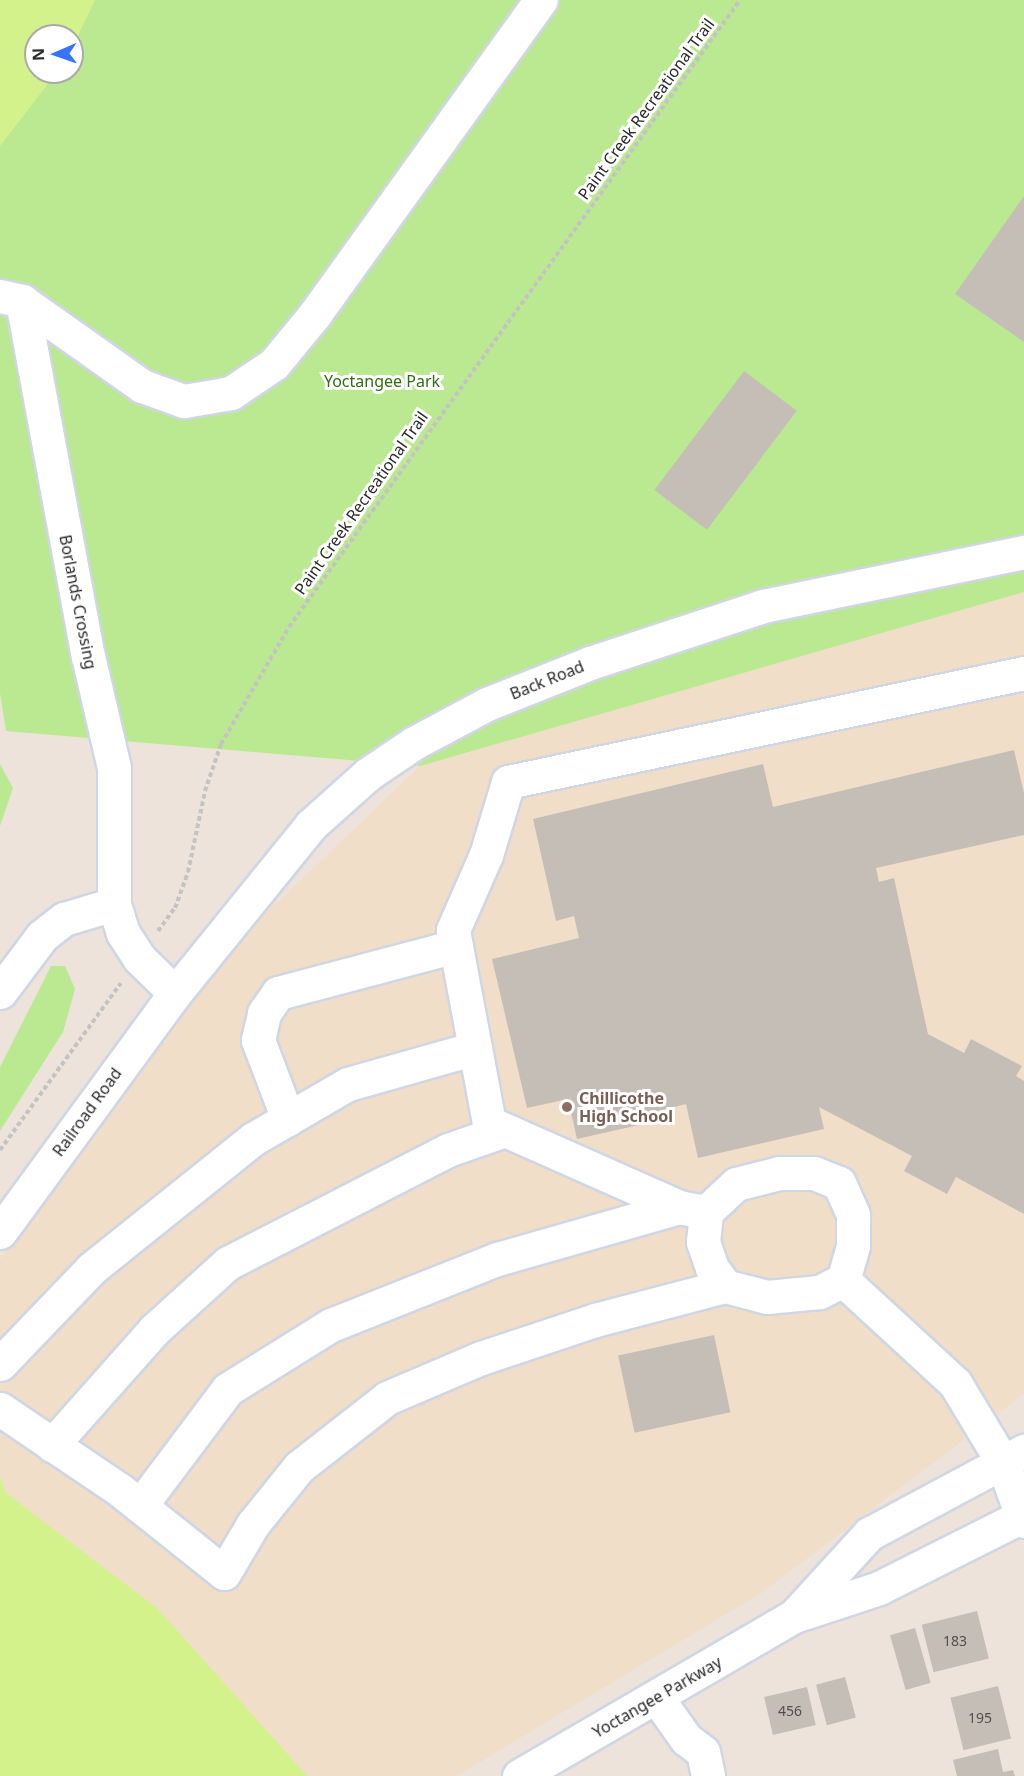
<!DOCTYPE html>
<html>
<head>
<meta charset="utf-8">
<style>
  body { margin:0 }
  #map { position:relative; width:1024px; height:1776px; overflow:hidden; background:#ede3da; font-family:"Noto Sans",sans-serif }
  div>[style] { position:absolute }
  [style*='--x'] { left:calc(var(--x)*1px); top:calc(var(--y)*1px); width:calc(var(--w)*1px); rotate:calc(var(--a)*1deg) }
  .education>* { inset:0; background:#f1dec8 }
  .green>* { inset:0; background:#bae991 }
  .pitch>* { inset:0; background:#d3f28c }
  .building>* { inset:0; background:#c5beb6; transform-origin:0 0 }
  .path>* { height:4px; margin-top:-2px; transform-origin:0; background:repeating-linear-gradient(90deg,#c3c3c3 0 4.5px,transparent 0 7.5px) }
  .roads { filter:drop-shadow(2px 0 #cfd6e4) drop-shadow(-2px 0 #cfd6e4) drop-shadow(0 2px #cfd6e4) drop-shadow(0 -2px #cfd6e4) }
  .minor>* { height:33px; margin:-16.5px; padding:0 16.5px; transform-origin:16.5px; border-radius:16.5px; background:#fff }
  .dots>* { width:16px; height:16px; translate:-50% -50%; box-sizing:border-box; border:3px solid #fff; border-radius:50% }
  span { translate:-50% -50%; white-space:nowrap; text-align:center; line-height:1.15; -webkit-text-stroke:6px #fff; paint-order:stroke }
  .number-label { font-size:14px; color:#514f4d }
  .number-label span { -webkit-text-stroke-width:0 }
  .street-label { font-size:16px; color:#2a2a2a }
  .park-label { font-size:16px; color:#316d13 }
  .education-label { font-size:16px; color:#785e54; font-weight:700 }
  .left { translate:0 -50%; text-align:left }
  .north { position:absolute; left:24px; top:24px; width:60px; height:60px; box-sizing:border-box; background:#fff; border:2px solid #aaa; border-radius:50%; rotate:268deg; font-size:16px; font-weight:700; line-height:24px; text-align:center; color:#2a2a2a }
  .north::after { content:''; display:block; margin:auto; width:21px; height:27px; background:#3574ff; clip-path:polygon(50% 0,100% 100%,50% 72%,0 100%) }
</style>
</head>
<body>
<div id="map">
  <div class="education">
    <i style="clip-path:polygon(1024px 592px,1024px 1394px,763px 1592px,457px 1776px,0 1776px,0 1259px,221px 956px,420px 766px)"></i>
  </div>
  <div class="green">
    <i style="clip-path:polygon(evenodd,0 0,1024px 0,1024px 592px,420px 766px,6px 731px,0 693px,0 0,36px 36px,72px 36px,72px 72px,36px 72px,36px 36px)"></i>
    <i style="clip-path:polygon(0 764px,13px 788px,0 826px)"></i>
    <i style="clip-path:polygon(51px 966px,65px 966px,75px 989px,63px 1032px,0 1131px,0 1067px)"></i>
  </div>
  <div class="pitch">
    <i style="clip-path:polygon(0 0,95px 0,72px 48px,72px 36px,36px 36px,36px 72px,57px 72px,0 146px)"></i>
    <i style="clip-path:polygon(0 1476px,5px 1492px,158px 1609px,307px 1776px,0 1776px)"></i>
  </div>
  <div class="building">
    <i style="clip-path:polygon(1024px 196px,1024px 342px,955px 294px)"></i>
    <i style="left:744px;top:371px;width:66px;height:149px;rotate:37deg"></i>
    <i style="clip-path:polygon(1014px 750px,1024px 793px,1024px 835px,876px 868px,879px 882px,894px 878px,928px 1034px,964px 1053px,971px 1039px,1022px 1066px,1016px 1076px,1024px 1081px,1024px 1214px,956px 1177px,947px 1194px,904px 1171px,912px 1156px,819px 1107px,824px 1129px,698px 1158px,686px 1104px,650px 1113px,652px 1122px,577px 1139px,568px 1099px,527px 1108px,492px 959px,579px 938px,574px 916px,556px 921px,533px 819px,763px 764px,773px 807px)"></i>
    <i style="left:714px;top:1335px;width:79px;height:98px;rotate:78deg"></i>
    <i style="left:977px;top:1611px;width:49px;height:57px;rotate:76deg"></i>
    <i style="left:915px;top:1628px;width:57px;height:26px;rotate:74deg"></i>
    <i style="left:845px;top:1677px;width:42px;height:30px;rotate:75deg"></i>
    <i style="left:998px;top:1686px;width:54px;height:49px;rotate:76deg"></i>
    <i style="left:807px;top:1687px;width:39px;height:44px;rotate:77deg"></i>
    <i style="clip-path:polygon(998px 1749px,1003px 1772px,1013px 1770px,1015px 1776px,957px 1776px,953px 1760px)"></i>
  </div>
  <div class="path">
    <i style="--x:158;--y:931;--w:29;--a:-54"></i>
    <i style="--x:175;--y:908;--w:38;--a:-70"></i>
    <i style="--x:188;--y:872;--w:83;--a:-78.1"></i>
    <i style="--x:205;--y:791;--w:50;--a:-71.2"></i>
    <i style="--x:221;--y:744;--w:135;--a:-59.8"></i>
    <i style="--x:289;--y:627;--w:772;--a:-54.27"></i>
    <i style="--x:0;--y:1150;--w:206;--a:-54.1"></i>
  </div>
  <div class="roads">
    <div class="minor">
      <i style="--x:0;--y:296;--w:23;--a:13"></i>
      <i style="--x:22;--y:301;--w:147;--a:35.3"></i>
      <i style="--x:142;--y:386;--w:45;--a:19.7"></i>
      <i style="--x:184;--y:401;--w:48;--a:-9.7"></i>
      <i style="--x:231;--y:393;--w:52;--a:-34"></i>
      <i style="--x:274;--y:364;--w:65;--a:-50.6"></i>
      <i style="--x:315;--y:314;--w:387;--a:-54.3"></i>
      <i style="--x:22;--y:301;--w:361;--a:79.5"></i>
      <i style="--x:88;--y:656;--w:115;--a:76.9"></i>
      <i style="--x:114;--y:768;--w:136;--a:90"></i>
      <i style="--x:114;--y:904;--w:30;--a:73"></i>
      <i style="--x:123;--y:933;--w:30;--a:57"></i>
      <i style="--x:139;--y:958;--w:50;--a:44.2"></i>
      <i style="--x:0;--y:992;--w:70;--a:-53.1"></i>
      <i style="--x:42;--y:936;--w:28;--a:-38"></i>
      <i style="--x:64;--y:919;--w:52;--a:-16.7"></i>
      <i style="--x:288;--y:1119;--w:85;--a:-110.8"></i>
      <i style="--x:258;--y:1040;--w:28;--a:-77"></i>
      <i style="--x:264;--y:1013;--w:24;--a:-55"></i>
      <i style="--x:278;--y:993;--w:184;--a:-14.8"></i>
      <i style="--x:780;--y:1173;--w:34;--a:0"></i>
      <i style="--x:814;--y:1173;--w:27;--a:22"></i>
      <i style="--x:839;--y:1183;--w:35;--a:66"></i>
      <i style="--x:853;--y:1215;--w:31;--a:90"></i>
      <i style="--x:853;--y:1246;--w:35;--a:106"></i>
      <i style="--x:843;--y:1280;--w:27;--a:153"></i>
      <i style="--x:819;--y:1292;--w:52;--a:174.5"></i>
      <i style="--x:767;--y:1297;--w:43;--a:-165.3"></i>
      <i style="--x:725;--y:1286;--w:22;--a:-126"></i>
      <i style="--x:712;--y:1268;--w:28;--a:-109"></i>
      <i style="--x:703;--y:1242;--w:30;--a:-84"></i>
      <i style="--x:706;--y:1212;--w:41;--a:-43"></i>
      <i style="--x:736;--y:1184;--w:45;--a:-14"></i>
      <i style="--x:706;--y:1212;--w:27;--a:-170"></i>
      <i style="--x:679;--y:1207;--w:208;--a:-156.1"></i>
      <i style="--x:489;--y:1123;--w:196;--a:-100.6"></i>
      <i style="--x:453;--y:930;--w:82;--a:-66.3"></i>
      <i style="--x:486;--y:855;--w:76;--a:-73.2"></i>
      <i style="--x:508;--y:782;--w:527;--a:-11.93"></i>
      <i style="--x:0;--y:1232;--w:296;--a:-53.8"></i>
      <i style="--x:175;--y:993;--w:216;--a:-51"></i>
      <i style="--x:311;--y:825;--w:76;--a:-41.8"></i>
      <i style="--x:368;--y:774;--w:55;--a:-34"></i>
      <i style="--x:414;--y:743;--w:83;--a:-28.1"></i>
      <i style="--x:487;--y:704;--w:111;--a:-21.7"></i>
      <i style="--x:590;--y:663;--w:182;--a:-18.2"></i>
      <i style="--x:763;--y:606;--w:267;--a:-11.7"></i>
      <i style="--x:843;--y:1280;--w:152;--a:42.6"></i>
      <i style="--x:955;--y:1383;--w:91;--a:58.9"></i>
      <i style="--x:1002;--y:1461;--w:64;--a:69.9"></i>
      <i style="--x:0;--y:1364;--w:133;--a:-46.2"></i>
      <i style="--x:92;--y:1268;--w:206;--a:-38.7"></i>
      <i style="--x:253;--y:1139;--w:110;--a:-30.1"></i>
      <i style="--x:348;--y:1084;--w:132;--a:-15.8"></i>
      <i style="--x:0;--y:1409;--w:145;--a:34"></i>
      <i style="--x:120;--y:1490;--w:133;--a:38.6"></i>
      <i style="--x:224;--y:1573;--w:57;--a:-59.4"></i>
      <i style="--x:253;--y:1524;--w:73;--a:-51.1"></i>
      <i style="--x:299;--y:1467;--w:112;--a:-38.1"></i>
      <i style="--x:387;--y:1398;--w:102;--a:-23.1"></i>
      <i style="--x:481;--y:1358;--w:120;--a:-18.4"></i>
      <i style="--x:595;--y:1320;--w:134;--a:-14.7"></i>
      <i style="--x:52;--y:1445;--w:154;--a:-48.4"></i>
      <i style="--x:154;--y:1330;--w:100;--a:-42.2"></i>
      <i style="--x:228;--y:1263;--w:247;--a:-27.2"></i>
      <i style="--x:448;--y:1150;--w:60;--a:-19.3"></i>
      <i style="--x:140;--y:1506;--w:146;--a:-53.1"></i>
      <i style="--x:228;--y:1389;--w:121;--a:-31.9"></i>
      <i style="--x:331;--y:1325;--w:179;--a:-21.7"></i>
      <i style="--x:497;--y:1259;--w:189;--a:-15.9"></i>
      <i style="--x:795;--y:1615;--w:110;--a:-47.6"></i>
      <i style="--x:869;--y:1534;--w:176;--a:-28.2"></i>
      <i style="--x:657;--y:1698;--w:50;--a:54.7"></i>
      <i style="--x:686;--y:1739;--w:21;--a:37"></i>
      <i style="--x:703;--y:1752;--w:25;--a:78"></i>
      <i style="--x:519;--y:1776;--w:318;--a:-30.2"></i>
      <i style="--x:794;--y:1616;--w:89;--a:-18.2"></i>
      <i style="--x:879;--y:1588;--w:162;--a:-26.7"></i>
    </div>
  </div>
  <div class="dots">
    <i style="left:567px;top:1107px;background:#8d6e63"></i>
  </div>
  <div class="number-label">
    <span style="left:955px;top:1641px">183</span>
    <span style="left:790px;top:1711px">456</span>
    <span style="left:980px;top:1718px">195</span>
  </div>
  <div class="street-label">
    <span style="left:646px;top:109px;rotate:-54deg">Paint Creek Recreational Trail</span>
    <span style="left:361px;top:503px;rotate:-55deg">Paint Creek Recreational Trail</span>
    <span style="left:78px;top:602px;rotate:79deg">Borlands Crossing</span>
    <span style="left:547px;top:680px;rotate:-22deg">Back Road</span>
    <span style="left:87px;top:1112px;rotate:-54deg">Railroad Road</span>
    <span style="left:657px;top:1697px;rotate:-30deg">Yoctangee Parkway</span>
  </div>
  <div class="park-label">
    <span style="left:382px;top:381px">Yoctangee Park</span>
  </div>
  <div class="education-label">
    <span class="left" style="left:579px;top:1107px">Chillicothe<br>High School</span>
  </div>
  <div class="north">N</div>
</div>
</body>
</html>
